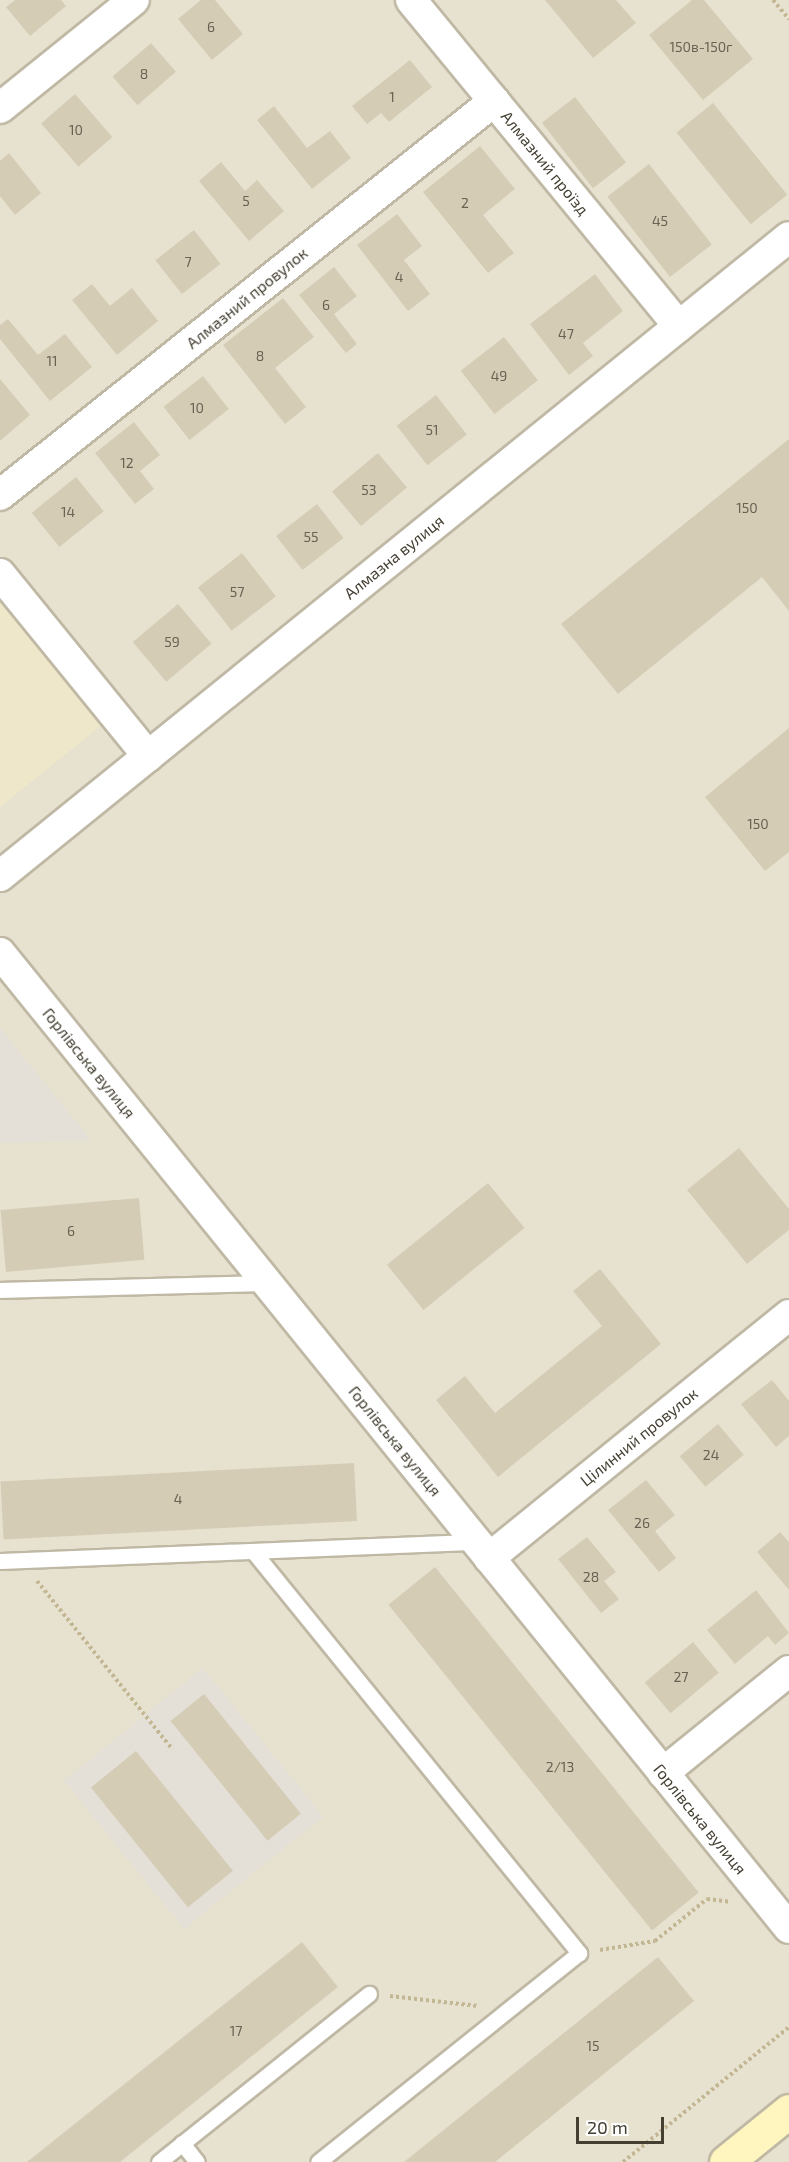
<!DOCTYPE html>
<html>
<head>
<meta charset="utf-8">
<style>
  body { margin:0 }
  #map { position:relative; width:789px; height:2162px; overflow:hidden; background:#f3efe1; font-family:"Exo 2",sans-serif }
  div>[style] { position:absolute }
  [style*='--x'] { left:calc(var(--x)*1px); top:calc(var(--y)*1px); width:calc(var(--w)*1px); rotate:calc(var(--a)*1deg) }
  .residential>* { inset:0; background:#e7e2cf; transform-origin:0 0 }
  .industrial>* { inset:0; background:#e4e0d7; transform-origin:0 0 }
  .education>* { inset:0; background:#eee7c9 }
  .building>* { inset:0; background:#d5ccb6; transform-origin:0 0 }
  .path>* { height:4px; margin-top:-2px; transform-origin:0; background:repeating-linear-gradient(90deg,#c2b693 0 3px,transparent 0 6px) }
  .roads { filter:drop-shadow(2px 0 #bfb8a4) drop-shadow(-2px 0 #bfb8a4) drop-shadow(0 2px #bfb8a4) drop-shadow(0 -2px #bfb8a4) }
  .lane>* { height:15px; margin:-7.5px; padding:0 7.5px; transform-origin:7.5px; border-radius:7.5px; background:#fff }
  .street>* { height:30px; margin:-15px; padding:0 15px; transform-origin:15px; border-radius:15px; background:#fff }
  .secondary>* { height:33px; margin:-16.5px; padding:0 16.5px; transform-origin:16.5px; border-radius:16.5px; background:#fff5bf }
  span { translate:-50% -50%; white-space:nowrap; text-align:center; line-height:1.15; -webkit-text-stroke:4.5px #fff; paint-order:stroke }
  .number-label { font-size:14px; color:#696253 }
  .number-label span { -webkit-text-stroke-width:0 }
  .street-label { font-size:16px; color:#453f32 }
  .scale { position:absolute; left:576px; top:2117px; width:88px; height:27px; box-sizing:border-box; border:3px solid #453f32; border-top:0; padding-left:8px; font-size:18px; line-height:21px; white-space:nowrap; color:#453f32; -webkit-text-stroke:4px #fff; paint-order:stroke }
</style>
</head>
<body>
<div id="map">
  <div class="residential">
    <i style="left:0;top:0;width:789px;height:2162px"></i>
  </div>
  <div class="industrial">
    <i style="clip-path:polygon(0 1028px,91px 1140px,0 1143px)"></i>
    <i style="left:203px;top:1668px;width:191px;height:179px;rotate:51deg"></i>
  </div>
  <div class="education">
    <i style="clip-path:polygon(0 596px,103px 724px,0 807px)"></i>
  </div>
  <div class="building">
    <i style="clip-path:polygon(15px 0,61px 0,66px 6px,30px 36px,6px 7px)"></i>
    <i style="clip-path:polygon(201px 0,215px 0,243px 34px,212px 60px,178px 19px)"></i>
    <i style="clip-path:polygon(545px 0,616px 0,636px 23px,593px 58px)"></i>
    <i style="clip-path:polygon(692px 0,704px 0,753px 59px,703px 100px,649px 35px)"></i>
    <i style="left:151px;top:43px;width:38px;height:51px;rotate:49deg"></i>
    <i style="clip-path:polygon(410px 60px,432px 87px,389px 122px,381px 113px,367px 124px,352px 106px)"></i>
    <i style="left:75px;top:94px;width:57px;height:45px;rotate:49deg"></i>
    <i style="left:575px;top:97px;width:83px;height:42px;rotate:52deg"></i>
    <i style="left:713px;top:103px;width:118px;height:47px;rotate:51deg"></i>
    <i style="clip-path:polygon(274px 106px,307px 148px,330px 131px,351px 158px,312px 189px,257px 120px)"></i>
    <i style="clip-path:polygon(480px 146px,515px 189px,483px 215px,514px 253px,488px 273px,423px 192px)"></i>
    <i style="clip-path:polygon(9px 153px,41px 193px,15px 215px,0 196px,0 161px)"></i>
    <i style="clip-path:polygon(221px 162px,245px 191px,257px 180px,284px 211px,249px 241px,199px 181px)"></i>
    <i style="left:649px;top:164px;width:102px;height:53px;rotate:52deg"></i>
    <i style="clip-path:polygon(397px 214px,422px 246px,404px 260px,430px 294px,408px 311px,357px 245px)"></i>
    <i style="left:194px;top:230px;width:43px;height:49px;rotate:52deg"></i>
    <i style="clip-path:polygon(334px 267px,357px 296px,334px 314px,357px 344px,346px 353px,299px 295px)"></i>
    <i style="clip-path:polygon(595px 274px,623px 311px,583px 343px,593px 356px,569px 375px,530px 324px)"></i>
    <i style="clip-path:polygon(92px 284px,110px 306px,132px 288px,158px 321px,117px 355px,72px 300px)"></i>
    <i style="clip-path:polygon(283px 298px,314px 337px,275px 368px,306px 407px,285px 424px,223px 345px)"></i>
    <i style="clip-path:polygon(8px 319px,38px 355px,65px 334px,92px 367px,50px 401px,0 339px,0 325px)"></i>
    <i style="left:504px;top:337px;width:55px;height:55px;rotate:52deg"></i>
    <i style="left:203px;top:376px;width:42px;height:50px;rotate:52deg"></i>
    <i style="clip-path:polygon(0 379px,30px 415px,0 441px)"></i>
    <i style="left:436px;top:395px;width:50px;height:50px;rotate:52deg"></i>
    <i style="clip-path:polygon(134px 422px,160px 455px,140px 471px,154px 489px,135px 504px,95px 453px)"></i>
    <i style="clip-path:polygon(789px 439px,789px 611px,762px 577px,618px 694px,561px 624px)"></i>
    <i style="left:378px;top:453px;width:45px;height:60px;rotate:50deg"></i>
    <i style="left:76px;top:477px;width:44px;height:57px;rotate:51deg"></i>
    <i style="left:317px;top:504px;width:43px;height:52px;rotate:52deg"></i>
    <i style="left:242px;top:553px;width:55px;height:56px;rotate:52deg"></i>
    <i style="left:178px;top:604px;width:52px;height:59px;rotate:50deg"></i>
    <i style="clip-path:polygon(789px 728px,789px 852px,765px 871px,705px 797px)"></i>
    <i style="clip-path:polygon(739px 1148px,789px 1209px,789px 1230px,747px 1264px,687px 1190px)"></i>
    <i style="left:488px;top:1183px;width:58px;height:130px;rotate:51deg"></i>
    <i style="left:139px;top:1198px;width:62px;height:139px;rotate:85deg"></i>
    <i style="clip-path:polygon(600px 1269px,661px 1344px,498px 1477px,436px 1400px,465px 1376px,495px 1413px,602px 1326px,573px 1291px)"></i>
    <i style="clip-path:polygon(772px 1380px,789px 1401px,789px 1436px,776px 1447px,741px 1404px)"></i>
    <i style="left:718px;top:1424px;width:40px;height:50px;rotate:50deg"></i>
    <i style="left:354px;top:1463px;width:58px;height:354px;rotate:87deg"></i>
    <i style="clip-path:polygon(646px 1480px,675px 1515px,655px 1531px,676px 1558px,659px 1572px,608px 1510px)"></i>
    <i style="clip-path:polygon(780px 1532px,789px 1542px,789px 1590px,757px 1552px)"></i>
    <i style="clip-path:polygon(587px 1537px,616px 1572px,604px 1581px,619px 1599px,601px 1613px,558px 1559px)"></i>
    <i style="left:435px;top:1567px;width:419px;height:60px;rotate:51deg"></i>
    <i style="clip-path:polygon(756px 1590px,789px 1633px,775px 1645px,768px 1636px,735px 1664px,707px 1630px)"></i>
    <i style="left:693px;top:1642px;width:40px;height:63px;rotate:50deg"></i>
    <i style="left:204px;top:1694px;width:154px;height:43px;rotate:51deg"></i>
    <i style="left:136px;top:1751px;width:154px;height:58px;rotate:51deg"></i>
    <i style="clip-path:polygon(302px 1942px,338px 1987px,120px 2162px,27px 2162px)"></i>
    <i style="clip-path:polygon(658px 1957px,694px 2001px,495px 2162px,404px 2162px)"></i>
  </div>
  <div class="path">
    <i style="--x:773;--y:0;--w:25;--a:50"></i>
    <i style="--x:37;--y:1581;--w:216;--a:51.2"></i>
    <i style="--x:600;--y:1950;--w:56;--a:-9.3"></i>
    <i style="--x:655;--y:1941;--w:67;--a:-38.9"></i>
    <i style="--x:707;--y:1899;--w:23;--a:7"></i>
    <i style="--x:390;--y:1996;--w:89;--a:6.5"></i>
    <i style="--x:623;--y:2162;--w:214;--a:-39.1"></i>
  </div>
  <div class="roads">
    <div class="lane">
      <i style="--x:0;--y:1290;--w:267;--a:-1.5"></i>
      <i style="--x:253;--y:1551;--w:518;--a:50.96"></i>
      <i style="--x:579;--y:1953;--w:334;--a:141.3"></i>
      <i style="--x:0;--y:1561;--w:477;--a:-2.3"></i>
      <i style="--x:182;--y:2143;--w:24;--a:52"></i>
      <i style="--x:159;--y:2162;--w:269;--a:-38.7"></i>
    </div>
    <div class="street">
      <i style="--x:411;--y:0;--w:422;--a:50.6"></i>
      <i style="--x:0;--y:108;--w:172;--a:-38.9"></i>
      <i style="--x:0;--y:495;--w:632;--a:-38.57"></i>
      <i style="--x:0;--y:574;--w:235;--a:50.9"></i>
      <i style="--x:0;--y:876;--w:1015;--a:-39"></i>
      <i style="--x:0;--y:953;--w:1254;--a:51.02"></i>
      <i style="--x:489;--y:1558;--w:386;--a:-39"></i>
      <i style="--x:663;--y:1773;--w:162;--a:-39"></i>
    </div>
    <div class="secondary">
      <i style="--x:726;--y:2162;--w:81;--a:-39"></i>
    </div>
  </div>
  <div class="number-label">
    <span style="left:211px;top:27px">6</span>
    <span style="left:701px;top:47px">150в-150г</span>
    <span style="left:144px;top:74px">8</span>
    <span style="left:392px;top:97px">1</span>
    <span style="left:76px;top:130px">10</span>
    <span style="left:246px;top:201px">5</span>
    <span style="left:465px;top:203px">2</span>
    <span style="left:660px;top:221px">45</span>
    <span style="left:188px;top:262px">7</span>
    <span style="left:399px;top:277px">4</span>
    <span style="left:326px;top:305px">6</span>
    <span style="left:566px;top:334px">47</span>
    <span style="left:260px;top:356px">8</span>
    <span style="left:52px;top:361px">11</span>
    <span style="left:499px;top:376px">49</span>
    <span style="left:197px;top:408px">10</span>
    <span style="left:432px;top:430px">51</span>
    <span style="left:127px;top:463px">12</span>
    <span style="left:369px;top:490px">53</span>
    <span style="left:747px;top:508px">150</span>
    <span style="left:68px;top:512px">14</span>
    <span style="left:311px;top:537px">55</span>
    <span style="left:237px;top:592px">57</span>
    <span style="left:172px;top:642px">59</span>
    <span style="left:758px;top:824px">150</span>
    <span style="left:71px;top:1231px">6</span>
    <span style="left:711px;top:1455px">24</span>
    <span style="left:178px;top:1499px">4</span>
    <span style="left:642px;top:1523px">26</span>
    <span style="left:591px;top:1577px">28</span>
    <span style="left:681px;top:1677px">27</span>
    <span style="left:560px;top:1767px">2/13</span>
    <span style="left:236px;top:2031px">17</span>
    <span style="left:593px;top:2046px">15</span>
  </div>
  <div class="street-label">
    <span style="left:545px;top:163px;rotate:51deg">Алмазний проїзд</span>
    <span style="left:247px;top:298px;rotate:-39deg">Алмазний провулок</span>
    <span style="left:394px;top:557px;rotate:-39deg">Алмазна вулиця</span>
    <span style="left:89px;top:1063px;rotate:51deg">Горлівська вулиця</span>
    <span style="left:639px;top:1437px;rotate:-39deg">Цілинний провулок</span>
    <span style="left:395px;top:1441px;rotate:51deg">Горлівська вулиця</span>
    <span style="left:700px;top:1819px;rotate:51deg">Горлівська вулиця</span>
  </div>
  <div class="scale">20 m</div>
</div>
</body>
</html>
